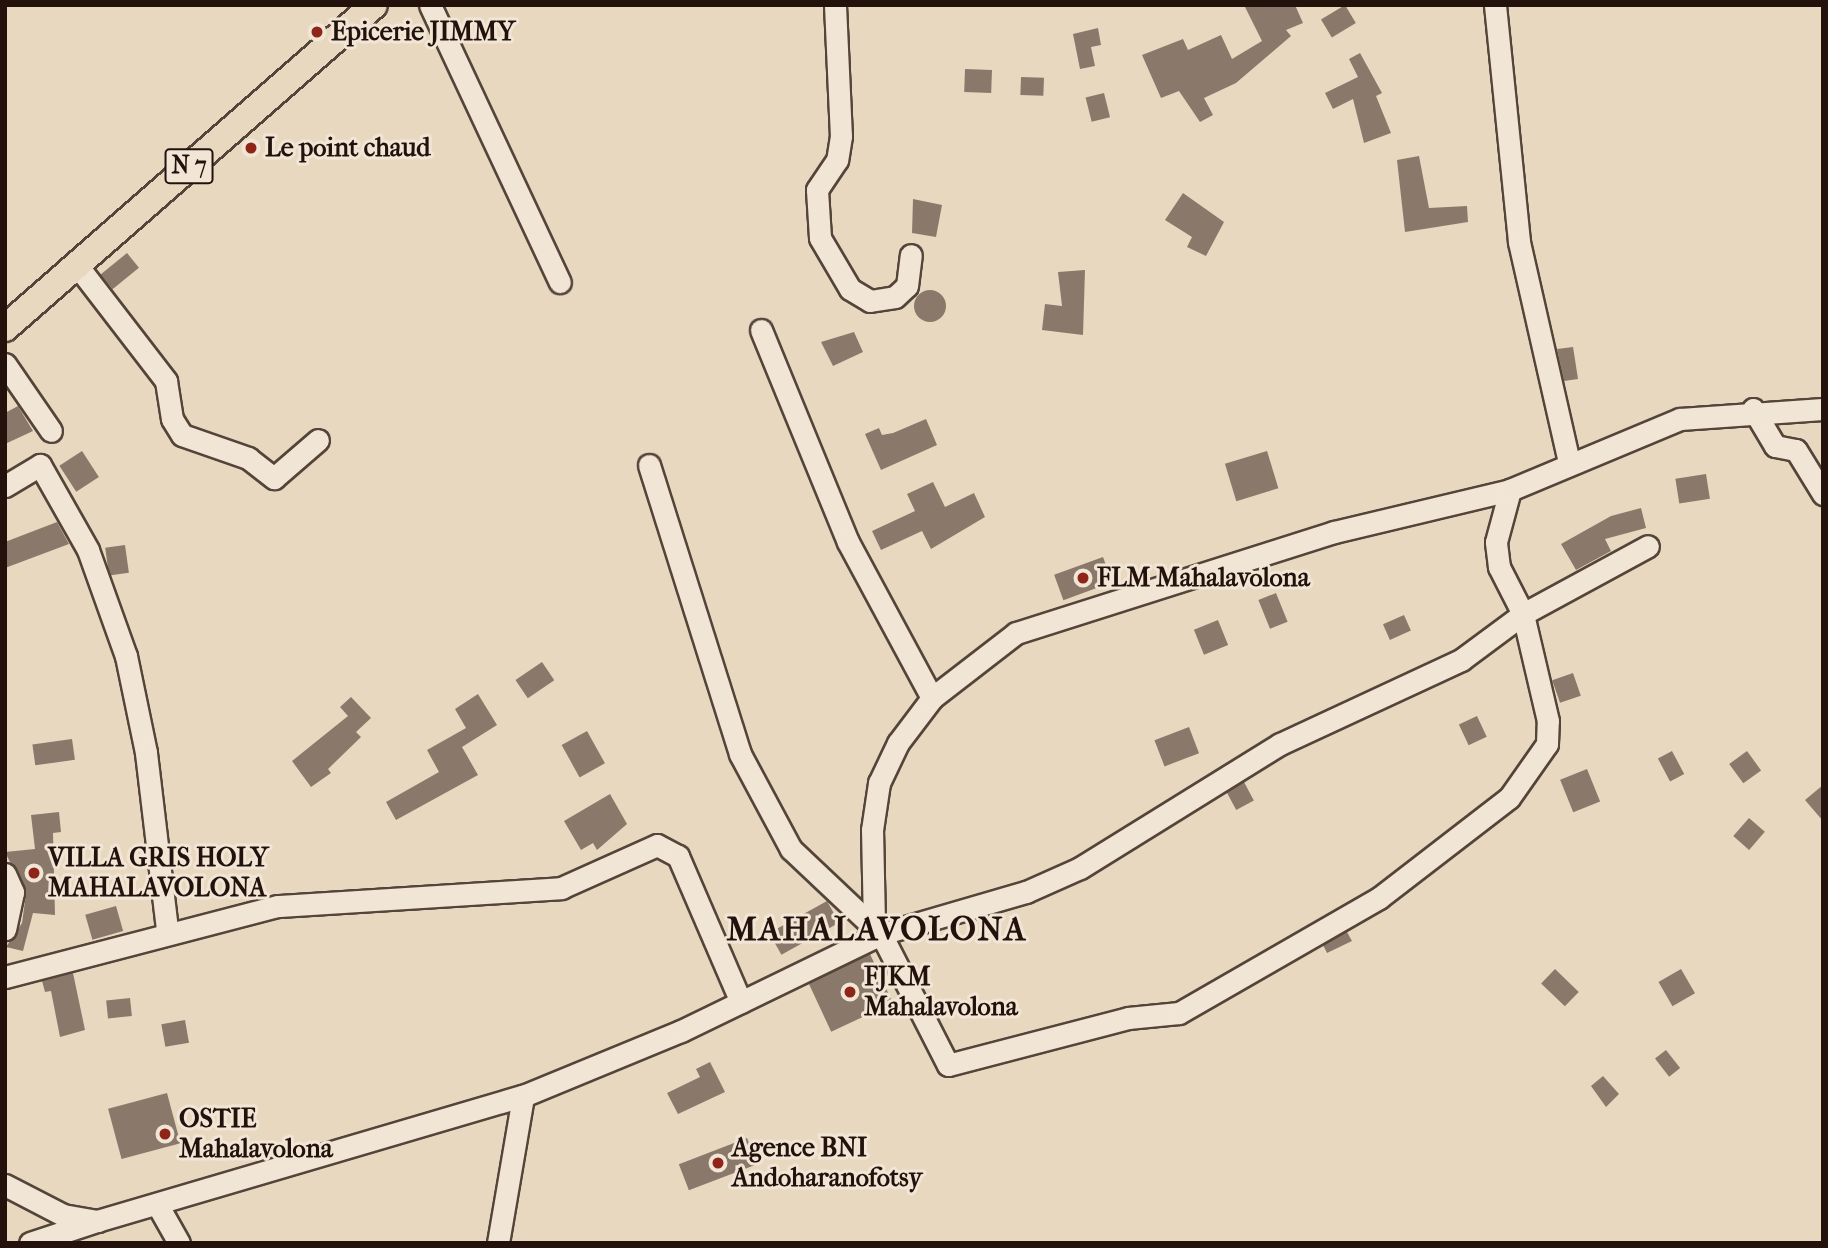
<!DOCTYPE html>
<html>
<head>
<meta charset="utf-8">
<style>
  body { margin:0 }
  #map { position:relative; width:1828px; height:1248px; overflow:hidden; background:#e9d8c0; font-family:"IM FELL French Canon",serif }
  div>[style] { position:absolute }
  [style*='--x'] { left:calc(var(--x)*1px); top:calc(var(--y)*1px); width:calc(var(--w)*1px); rotate:calc(var(--a)*1deg) }
  .building>* { inset:0; background:#8a796a; transform-origin:0 0 }
  .round { border-radius:50% }
  .roads { filter:drop-shadow(2px 0 #544439) drop-shadow(-2px 0 #544439) drop-shadow(0 2px #544439) drop-shadow(0 -2px #544439) }
  .minor>* { height:21px; margin:-10.5px; padding:0 10.5px; transform-origin:10.5px; border-radius:10.5px; background:#f1e6d6 }
  .major>* { height:26px; margin:-13px; padding:0 13px; transform-origin:13px; border-radius:13px; background:#e9d8c0 }
  .dots>* { width:19px; height:19px; translate:-50% -50%; box-sizing:border-box; border:4px solid #f1e6d6; border-radius:50% }
  span { translate:-50% -50%; white-space:nowrap; text-align:center; line-height:1.15; -webkit-text-stroke:6px #f1e6d6; paint-order:stroke }
  .shield-label span { padding:2px 5px; background:#f1e6d6; border:2px solid; border-radius:5px; -webkit-text-stroke-width:0 }
  .shield-label { font-size:24px; color:#23120c; font-weight:700 }
  .poi-label { font-size:26px; color:#23120c; font-weight:700 }
  .left { translate:0 -50%; text-align:left }
  .district-label { font-size:33px; color:#23120c; font-weight:700; letter-spacing:2px }
  .frame { position:absolute; inset:0; border:7px solid #23120c; pointer-events:none }
</style>
</head>
<body>
<div id="map">
  <div class="building">
    <i style="clip-path:polygon(1244px 5px,1295px 5px,1303px 23px,1286px 30px,1291px 36px,1236px 83px,1204px 98px,1213px 115px,1200px 122px,1179px 91px,1161px 98px,1142px 55px,1183px 39px,1188px 50px,1221px 35px,1232px 59px,1262px 41px)"></i>
    <i style="left:1345px;top:5px;width:21px;height:28px;rotate:59deg"></i>
    <i style="clip-path:polygon(1098px 28px,1101px 45px,1091px 47px,1095px 66px,1080px 69px,1073px 34px)"></i>
    <i style="clip-path:polygon(1360px 53px,1382px 93px,1376px 96px,1391px 133px,1364px 143px,1353px 99px,1333px 109px,1325px 93px,1358px 77px,1349px 59px)"></i>
    <i style="left:965px;top:69px;width:27px;height:23px;rotate:2deg"></i>
    <i style="left:1021px;top:77px;width:23px;height:18px;rotate:2deg"></i>
    <i style="left:1104px;top:93px;width:25px;height:19px;rotate:76deg"></i>
    <i style="clip-path:polygon(1419px 156px,1429px 208px,1467px 206px,1468px 222px,1405px 232px,1397px 160px)"></i>
    <i style="clip-path:polygon(1183px 193px,1224px 222px,1206px 256px,1187px 247px,1192px 237px,1165px 220px)"></i>
    <i style="clip-path:polygon(913px 199px,942px 205px,936px 237px,912px 233px)"></i>
    <i style="left:127px;top:253px;width:19px;height:34px;rotate:51deg"></i>
    <i style="clip-path:polygon(1085px 270px,1083px 335px,1042px 330px,1045px 304px,1062px 306px,1058px 272px)"></i>
    <i class="round" style="left:914px;top:290px;width:32px;height:32px"></i>
    <i style="clip-path:polygon(854px 332px,863px 352px,833px 366px,821px 342px)"></i>
    <i style="clip-path:polygon(1573px 347px,1578px 379px,1564px 381px,1557px 349px)"></i>
    <i style="clip-path:polygon(18px 406px,33px 431px,5px 444px,5px 413px)"></i>
    <i style="clip-path:polygon(926px 419px,937px 445px,881px 470px,865px 434px,879px 428px,882px 435px,893px 433px)"></i>
    <i style="left:82px;top:451px;width:31px;height:27px;rotate:57deg"></i>
    <i style="left:1267px;top:451px;width:39px;height:44px;rotate:73deg"></i>
    <i style="left:1706px;top:474px;width:25px;height:31px;rotate:81deg"></i>
    <i style="clip-path:polygon(933px 482px,945px 507px,974px 493px,985px 517px,931px 549px,922px 531px,881px 550px,872px 531px,915px 511px,907px 494px)"></i>
    <i style="clip-path:polygon(1641px 508px,1646px 528px,1605px 539px,1611px 551px,1576px 570px,1561px 544px,1611px 516px)"></i>
    <i style="clip-path:polygon(57px 522px,69px 544px,5px 568px,5px 542px)"></i>
    <i style="left:125px;top:545px;width:28px;height:20px;rotate:82deg"></i>
    <i style="left:1103px;top:557px;width:27px;height:52px;rotate:70deg"></i>
    <i style="left:1276px;top:593px;width:31px;height:19px;rotate:68deg"></i>
    <i style="left:1404px;top:615px;width:17px;height:23px;rotate:66deg"></i>
    <i style="left:1218px;top:620px;width:27px;height:26px;rotate:68deg"></i>
    <i style="left:542px;top:662px;width:22px;height:32px;rotate:56deg"></i>
    <i style="left:1573px;top:673px;width:24px;height:22px;rotate:71deg"></i>
    <i style="clip-path:polygon(478px 694px,497px 725px,462px 747px,478px 775px,396px 820px,386px 802px,439px 772px,427px 750px,466px 728px,455px 709px)"></i>
    <i style="clip-path:polygon(351px 697px,371px 718px,356px 732px,361px 737px,328px 769px,331px 773px,311px 787px,292px 761px,348px 716px,340px 707px)"></i>
    <i style="left:1477px;top:716px;width:23px;height:20px;rotate:65deg"></i>
    <i style="left:1189px;top:727px;width:28px;height:37px;rotate:69deg"></i>
    <i style="left:587px;top:731px;width:37px;height:29px;rotate:61deg"></i>
    <i style="left:72px;top:739px;width:21px;height:40px;rotate:82deg"></i>
    <i style="left:1672px;top:751px;width:26px;height:16px;rotate:62deg"></i>
    <i style="left:1747px;top:751px;width:24px;height:22px;rotate:54deg"></i>
    <i style="left:1587px;top:769px;width:35px;height:29px;rotate:68deg"></i>
    <i style="left:1244px;top:782px;width:21px;height:20px;rotate:62deg"></i>
    <i style="clip-path:polygon(1823px 785px,1823px 821px,1805px 800px)"></i>
    <i style="clip-path:polygon(610px 794px,627px 824px,597px 850px,593px 843px,581px 850px,564px 821px)"></i>
    <i style="clip-path:polygon(59px 812px,61px 832px,53px 833px,55px 915px,33px 913px,23px 951px,6px 947px,22px 923px,26px 894px,5px 852px,35px 849px,31px 815px)"></i>
    <i style="left:1749px;top:818px;width:21px;height:24px;rotate:41deg"></i>
    <i style="left:827px;top:901px;width:25px;height:66px;rotate:61deg"></i>
    <i style="left:116px;top:906px;width:26px;height:32px;rotate:74deg"></i>
    <i style="clip-path:polygon(1347px 932px,1352px 941px,1327px 953px,1323px 945px)"></i>
    <i style="left:870px;top:954px;width:54px;height:68px;rotate:65deg"></i>
    <i style="left:1555px;top:969px;width:33px;height:20px;rotate:44deg"></i>
    <i style="left:1681px;top:969px;width:28px;height:26px;rotate:60deg"></i>
    <i style="clip-path:polygon(73px 973px,85px 1030px,60px 1037px,51px 991px,45px 992px,42px 981px)"></i>
    <i style="left:130px;top:998px;width:18px;height:24px;rotate:84deg"></i>
    <i style="left:185px;top:1020px;width:23px;height:24px;rotate:80deg"></i>
    <i style="left:1666px;top:1050px;width:23px;height:14px;rotate:52deg"></i>
    <i style="clip-path:polygon(710px 1062px,725px 1092px,678px 1114px,667px 1093px,700px 1077px,696px 1069px)"></i>
    <i style="clip-path:polygon(1603px 1076px,1619px 1094px,1606px 1107px,1591px 1086px)"></i>
    <i style="left:167px;top:1093px;width:52px;height:61px;rotate:75deg"></i>
    <i style="left:747px;top:1138px;width:28px;height:73px;rotate:69deg"></i>
  </div>
  <div class="roads">
    <div class="minor">
      <i style="--x:430;--y:5;--w:306;--a:64.9"></i>
      <i style="--x:835;--y:5;--w:131;--a:87.4"></i>
      <i style="--x:841;--y:136;--w:24;--a:99"></i>
      <i style="--x:837;--y:160;--w:36;--a:124"></i>
      <i style="--x:817;--y:190;--w:48;--a:86.4"></i>
      <i style="--x:820;--y:238;--w:59;--a:59.5"></i>
      <i style="--x:850;--y:289;--w:23;--a:31"></i>
      <i style="--x:870;--y:301;--w:25;--a:-9"></i>
      <i style="--x:895;--y:297;--w:16;--a:-43"></i>
      <i style="--x:907;--y:286;--w:31;--a:-83"></i>
      <i style="--x:1495;--y:5;--w:238;--a:84.2"></i>
      <i style="--x:1519;--y:242;--w:226;--a:77.2"></i>
      <i style="--x:76;--y:264;--w:148;--a:52.4"></i>
      <i style="--x:166;--y:381;--w:38;--a:81"></i>
      <i style="--x:172;--y:419;--w:19;--a:58"></i>
      <i style="--x:182;--y:435;--w:70;--a:19.2"></i>
      <i style="--x:248;--y:458;--w:33;--a:38"></i>
      <i style="--x:274;--y:478;--w:58;--a:-40.8"></i>
      <i style="--x:761;--y:330;--w:229;--a:67.7"></i>
      <i style="--x:848;--y:542;--w:177;--a:61.7"></i>
      <i style="--x:5;--y:364;--w:81;--a:55.5"></i>
      <i style="--x:1753;--y:409;--w:43;--a:59.3"></i>
      <i style="--x:1775;--y:446;--w:21;--a:11"></i>
      <i style="--x:1796;--y:450;--w:52;--a:58.5"></i>
      <i style="--x:649;--y:465;--w:303;--a:72.5"></i>
      <i style="--x:740;--y:754;--w:108;--a:61.8"></i>
      <i style="--x:791;--y:849;--w:124;--a:43.4"></i>
      <i style="--x:881;--y:934;--w:147;--a:62.9"></i>
      <i style="--x:948;--y:1065;--w:186;--a:-14.6"></i>
      <i style="--x:1128;--y:1018;--w:51;--a:-5.6"></i>
      <i style="--x:1179;--y:1013;--w:231;--a:-29.9"></i>
      <i style="--x:1379;--y:898;--w:164;--a:-37.6"></i>
      <i style="--x:1509;--y:798;--w:66;--a:-54.9"></i>
      <i style="--x:1547;--y:744;--w:23;--a:-88"></i>
      <i style="--x:1548;--y:721;--w:110;--a:-103.2"></i>
      <i style="--x:1523;--y:614;--w:53;--a:-117.1"></i>
      <i style="--x:1499;--y:567;--w:25;--a:-97"></i>
      <i style="--x:1496;--y:542;--w:54;--a:-74.9"></i>
      <i style="--x:5;--y:486;--w:41;--a:-31"></i>
      <i style="--x:40;--y:465;--w:98;--a:60.5"></i>
      <i style="--x:88;--y:550;--w:113;--a:70.3"></i>
      <i style="--x:126;--y:656;--w:99;--a:78.3"></i>
      <i style="--x:146;--y:753;--w:178;--a:83.2"></i>
      <i style="--x:5;--y:874;--w:20;--a:66"></i>
      <i style="--x:13;--y:892;--w:38;--a:102"></i>
      <i style="--x:874;--y:924;--w:94;--a:-91.2"></i>
      <i style="--x:872;--y:830;--w:48;--a:-81.5"></i>
      <i style="--x:879;--y:783;--w:44;--a:-64.6"></i>
      <i style="--x:898;--y:743;--w:56;--a:-52.9"></i>
      <i style="--x:932;--y:698;--w:106;--a:-37.7"></i>
      <i style="--x:1016;--y:633;--w:334;--a:-17.6"></i>
      <i style="--x:1334;--y:532;--w:181;--a:-13.4"></i>
      <i style="--x:1510;--y:490;--w:184;--a:-22.7"></i>
      <i style="--x:1680;--y:419;--w:143;--a:-4"></i>
      <i style="--x:5;--y:977;--w:282;--a:-14.6"></i>
      <i style="--x:278;--y:906;--w:284;--a:-3.6"></i>
      <i style="--x:561;--y:888;--w:105;--a:-24.1"></i>
      <i style="--x:657;--y:845;--w:24;--a:28"></i>
      <i style="--x:678;--y:856;--w:159;--a:66.7"></i>
      <i style="--x:5;--y:1185;--w:65;--a:27.3"></i>
      <i style="--x:63;--y:1215;--w:35;--a:10"></i>
      <i style="--x:97;--y:1221;--w:444;--a:-16.4"></i>
      <i style="--x:523;--y:1096;--w:171;--a:-22.4"></i>
      <i style="--x:681;--y:1031;--w:222;--a:-25.9"></i>
      <i style="--x:881;--y:934;--w:151;--a:-16.2"></i>
      <i style="--x:1026;--y:892;--w:59;--a:-24"></i>
      <i style="--x:1080;--y:868;--w:235;--a:-31.8"></i>
      <i style="--x:1280;--y:744;--w:200;--a:-24.9"></i>
      <i style="--x:1461;--y:660;--w:77;--a:-36.6"></i>
      <i style="--x:1523;--y:614;--w:142;--a:-28.5"></i>
      <i style="--x:157;--y:1204;--w:45;--a:60.6"></i>
      <i style="--x:30;--y:1243;--w:71;--a:-18.2"></i>
      <i style="--x:498;--y:1243;--w:149;--a:-80.3"></i>
    </div>
    <div class="major">
      <i style="--x:5;--y:328;--w:490;--a:-41.2"></i>
    </div>
  </div>
  <div class="dots">
    <i style="left:317px;top:32px;background:#8f2418"></i>
    <i style="left:251px;top:148px;background:#8f2418"></i>
    <i style="left:1083px;top:578px;background:#8f2418"></i>
    <i style="left:34px;top:873px;background:#8f2418"></i>
    <i style="left:850px;top:992px;background:#8f2418"></i>
    <i style="left:165px;top:1134px;background:#8f2418"></i>
    <i style="left:718px;top:1163px;background:#8f2418"></i>
  </div>
  <div class="shield-label">
    <span style="left:189px;top:166px">N 7</span>
  </div>
  <div class="poi-label">
    <span class="left" style="left:331px;top:32px">Epicerie JIMMY</span>
    <span class="left" style="left:265px;top:148px">Le point chaud</span>
    <span class="left" style="left:1097px;top:578px">FLM Mahalavolona</span>
    <span class="left" style="left:48px;top:873px">VILLA GRIS HOLY<br>MAHALAVOLONA</span>
    <span class="left" style="left:864px;top:992px">FJKM<br>Mahalavolona</span>
    <span class="left" style="left:179px;top:1134px">OSTIE<br>Mahalavolona</span>
    <span class="left" style="left:732px;top:1163px">Agence BNI<br>Andoharanofotsy</span>
  </div>
  <div class="district-label">
    <span style="left:877px;top:930px">MAHALAVOLONA</span>
  </div>
  <div class="frame"></div>
</div>
</body>
</html>
